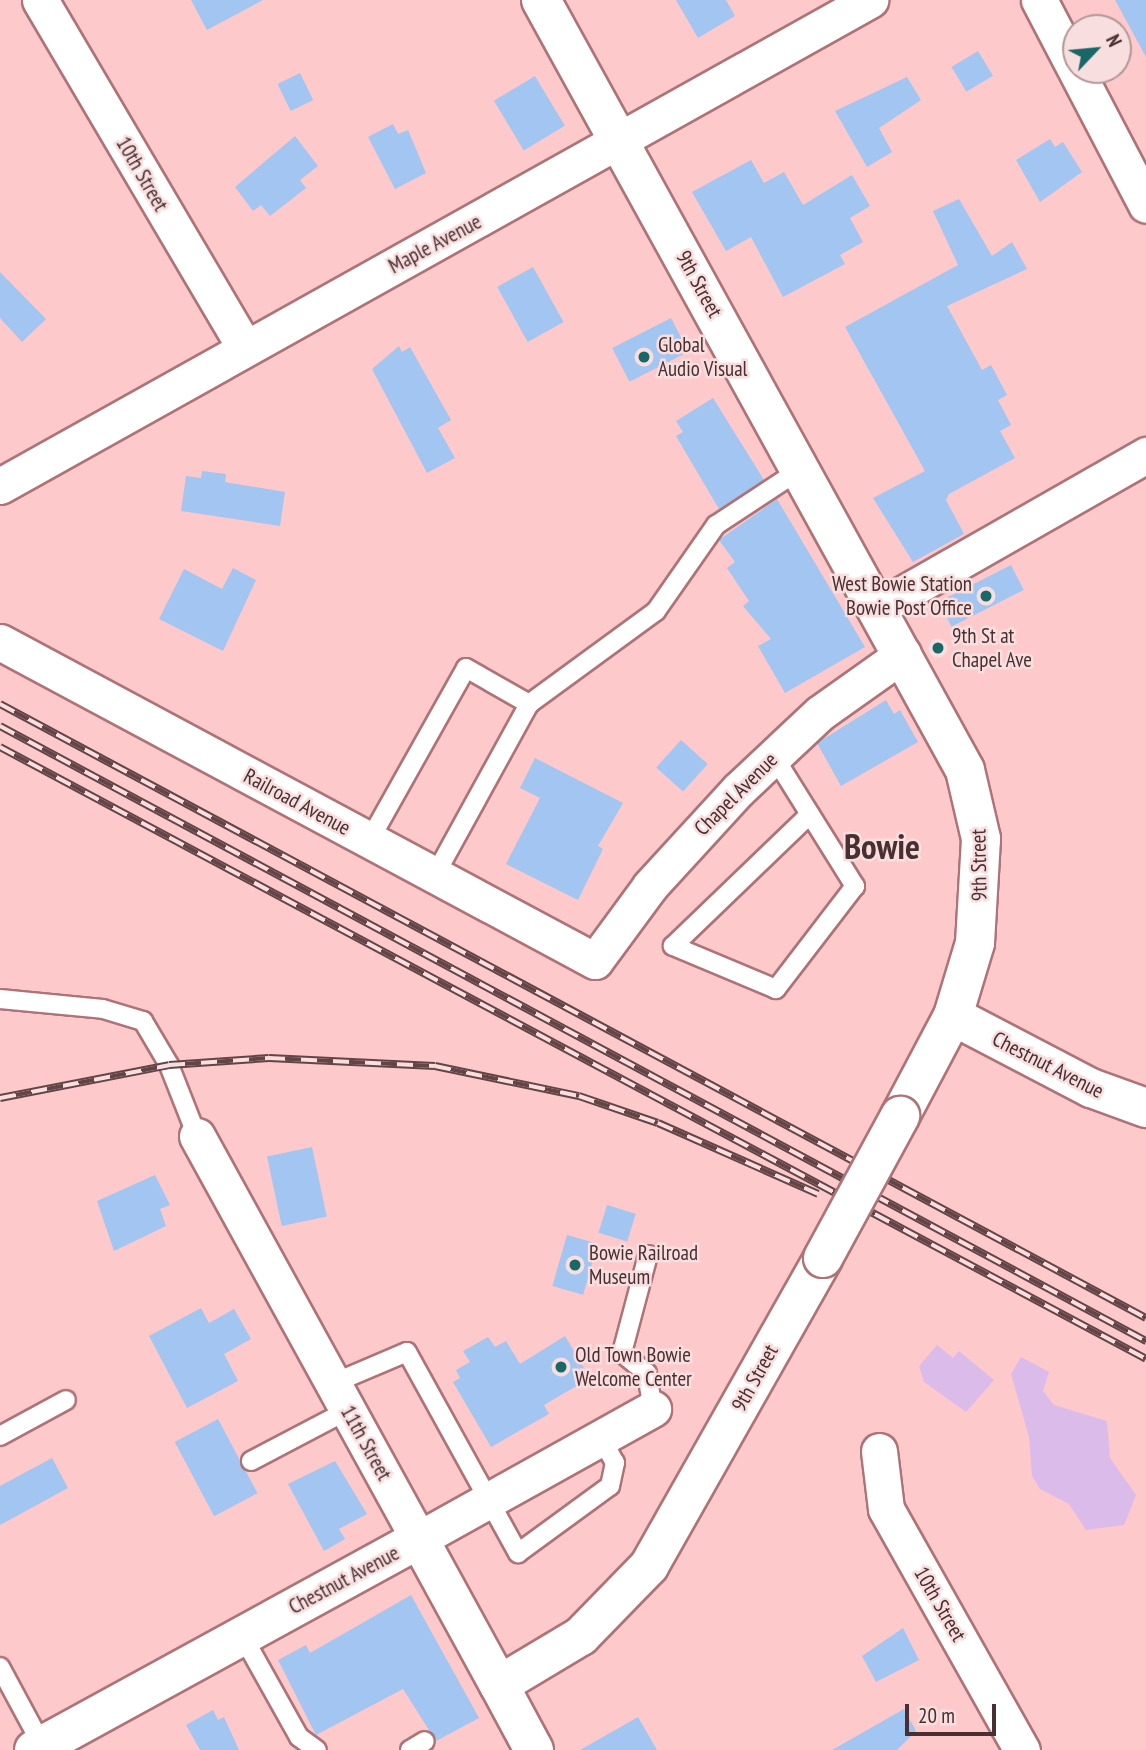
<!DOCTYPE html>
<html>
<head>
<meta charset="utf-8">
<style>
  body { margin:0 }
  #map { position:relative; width:1146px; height:1750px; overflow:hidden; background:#fdc9cb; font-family:"PT Sans Narrow",sans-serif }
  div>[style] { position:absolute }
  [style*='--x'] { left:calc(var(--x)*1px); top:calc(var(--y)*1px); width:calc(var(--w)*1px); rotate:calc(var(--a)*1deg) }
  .green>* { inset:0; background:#dbbbea }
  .building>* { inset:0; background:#a2c5f2; transform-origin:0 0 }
  .roads { filter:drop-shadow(2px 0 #ae7377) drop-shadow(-2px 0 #ae7377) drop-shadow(0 2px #ae7377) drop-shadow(0 -2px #ae7377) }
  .service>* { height:18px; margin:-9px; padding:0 9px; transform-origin:9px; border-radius:9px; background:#fff }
  .minor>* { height:35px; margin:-17.5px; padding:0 17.5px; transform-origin:17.5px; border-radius:17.5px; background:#fff }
  .tertiary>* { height:38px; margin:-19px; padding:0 19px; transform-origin:19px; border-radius:19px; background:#fff }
  .secondary>* { height:38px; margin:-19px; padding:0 19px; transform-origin:19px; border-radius:19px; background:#fff }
  .rail>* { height:8px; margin-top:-4px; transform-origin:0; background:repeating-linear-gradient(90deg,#f9dedf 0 16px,#634547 0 32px); box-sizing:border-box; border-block:2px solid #634547 }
  .bridges { filter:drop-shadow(2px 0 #ae7377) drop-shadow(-2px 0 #ae7377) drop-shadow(0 2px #ae7377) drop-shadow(0 -2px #ae7377) }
  .secondary-bridge>* { height:38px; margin:-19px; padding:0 19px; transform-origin:19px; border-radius:19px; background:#fff }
  .dots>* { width:19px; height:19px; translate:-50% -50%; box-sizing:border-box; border:4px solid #f9dedf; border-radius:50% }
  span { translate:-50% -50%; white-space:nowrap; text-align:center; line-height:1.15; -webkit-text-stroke:5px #f9dedf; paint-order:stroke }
  .street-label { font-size:21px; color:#492f31 }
  .poi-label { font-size:21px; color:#492f31 }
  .left { translate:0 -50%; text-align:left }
  .right { translate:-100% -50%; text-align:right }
  .town-label { font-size:35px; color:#492f31; font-weight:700 }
  .north { position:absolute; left:1062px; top:14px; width:70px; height:70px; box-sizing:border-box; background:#f9dedf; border:2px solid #b39899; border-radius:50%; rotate:64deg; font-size:19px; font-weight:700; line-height:28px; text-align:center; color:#492f31 }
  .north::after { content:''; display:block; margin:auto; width:24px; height:32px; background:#196767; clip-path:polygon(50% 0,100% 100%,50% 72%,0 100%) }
  .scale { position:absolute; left:905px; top:1704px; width:91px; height:32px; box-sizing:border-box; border:4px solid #492f31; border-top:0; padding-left:9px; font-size:21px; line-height:24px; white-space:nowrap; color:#492f31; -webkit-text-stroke:5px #f9dedf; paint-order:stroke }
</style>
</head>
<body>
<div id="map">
  <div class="green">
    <i style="clip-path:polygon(937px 1345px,953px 1358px,959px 1351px,994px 1380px,966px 1412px,924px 1382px,919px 1366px)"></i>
    <i style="clip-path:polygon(1021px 1357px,1049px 1372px,1043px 1391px,1054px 1405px,1107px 1421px,1110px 1458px,1136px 1495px,1124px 1525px,1086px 1530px,1069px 1504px,1040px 1489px,1032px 1476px,1029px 1437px,1011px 1374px)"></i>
  </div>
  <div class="building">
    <i style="clip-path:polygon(191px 0,263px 0,207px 30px)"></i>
    <i style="clip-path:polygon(676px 0,726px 0,735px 16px,698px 38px)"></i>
    <i style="clip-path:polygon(1115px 0,1146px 0,1146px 57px)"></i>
    <i style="left:978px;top:51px;width:29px;height:31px;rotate:59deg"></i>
    <i style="left:300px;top:73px;width:30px;height:25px;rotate:64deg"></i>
    <i style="left:535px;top:76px;width:58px;height:48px;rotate:59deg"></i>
    <i style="clip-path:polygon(907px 77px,921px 100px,879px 128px,892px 152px,867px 167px,835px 111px)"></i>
    <i style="clip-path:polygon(393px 124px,398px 134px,408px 130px,426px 173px,395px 189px,368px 137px)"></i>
    <i style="clip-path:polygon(295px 136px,318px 166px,300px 180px,306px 188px,270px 216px,261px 205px,253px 211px,235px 187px)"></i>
    <i style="clip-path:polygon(1050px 139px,1055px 147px,1063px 142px,1082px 172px,1040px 202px,1016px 160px)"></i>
    <i style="clip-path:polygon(751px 160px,764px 183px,784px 172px,803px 205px,852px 175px,870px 206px,850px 218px,863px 242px,840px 255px,845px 264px,783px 297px,751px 237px,726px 251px,692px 192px)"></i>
    <i style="clip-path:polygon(959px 199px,992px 256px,1012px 242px,1027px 269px,947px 306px,982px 370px,991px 365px,1007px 395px,998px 400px,1011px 425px,1000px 431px,1015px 458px,949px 494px,946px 500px,964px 534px,913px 562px,873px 498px,925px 471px,845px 327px,958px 265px,933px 211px)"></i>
    <i style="left:533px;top:267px;width:63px;height:41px;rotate:61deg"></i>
    <i style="clip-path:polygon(0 272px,46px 319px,22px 342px,0 318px)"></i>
    <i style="left:671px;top:318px;width:38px;height:66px;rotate:63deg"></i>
    <i style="clip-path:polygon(399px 346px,402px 352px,410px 347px,451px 420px,438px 428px,455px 458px,427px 473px,372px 369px)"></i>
    <i style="clip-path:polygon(713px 398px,764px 480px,719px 509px,676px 436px,683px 432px,676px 421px)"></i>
    <i style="clip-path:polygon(202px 471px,226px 474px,225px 482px,285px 492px,280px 526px,181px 511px,186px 476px,201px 478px)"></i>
    <i style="clip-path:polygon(777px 499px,865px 647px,785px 693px,758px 646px,771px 639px,743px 606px,749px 601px,727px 568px,735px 562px,719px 540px)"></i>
    <i style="left:1011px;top:565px;width:28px;height:81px;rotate:63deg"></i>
    <i style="clip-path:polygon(233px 568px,256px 580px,223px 651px,159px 619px,184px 569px,222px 589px)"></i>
    <i style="clip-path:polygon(886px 700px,894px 714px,900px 710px,918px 742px,841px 786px,817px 743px)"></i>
    <i style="left:681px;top:740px;width:36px;height:37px;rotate:42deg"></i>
    <i style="clip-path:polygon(535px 758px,623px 803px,598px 846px,603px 849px,578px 900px,506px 864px,540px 798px,520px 788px)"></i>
    <i style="left:312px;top:1147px;width:71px;height:46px;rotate:78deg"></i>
    <i style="clip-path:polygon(155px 1175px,170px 1205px,160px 1209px,166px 1226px,114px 1251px,97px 1201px)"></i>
    <i style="left:607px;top:1205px;width:30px;height:29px;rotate:17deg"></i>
    <i style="left:567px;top:1235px;width:32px;height:53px;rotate:16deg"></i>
    <i style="clip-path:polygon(201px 1308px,209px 1323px,234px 1309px,251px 1339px,224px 1354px,238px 1381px,187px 1408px,149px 1336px)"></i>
    <i style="clip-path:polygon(565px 1336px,590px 1378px,544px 1405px,549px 1414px,491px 1447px,453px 1382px,460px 1378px,456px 1370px,470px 1362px,463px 1351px,488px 1337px,495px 1347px,506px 1341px,520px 1364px)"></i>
    <i style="left:218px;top:1419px;width:84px;height:49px;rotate:62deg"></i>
    <i style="clip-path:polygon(52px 1458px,68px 1488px,0 1525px,0 1486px)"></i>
    <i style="clip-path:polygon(335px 1461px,367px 1514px,339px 1529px,345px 1539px,324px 1551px,288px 1484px)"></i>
    <i style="clip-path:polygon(411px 1595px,479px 1718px,436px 1741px,403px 1689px,316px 1735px,278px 1660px,306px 1645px,310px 1653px)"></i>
    <i style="clip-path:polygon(903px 1628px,919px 1660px,876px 1682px,862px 1656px)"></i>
    <i style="clip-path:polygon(904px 1709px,916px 1731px,897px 1750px,832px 1750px)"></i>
    <i style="clip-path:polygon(213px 1710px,218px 1720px,224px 1717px,239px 1750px,200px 1750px,186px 1725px)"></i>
    <i style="clip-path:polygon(638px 1717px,657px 1750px,580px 1750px)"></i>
  </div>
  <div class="roads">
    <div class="service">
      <i style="--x:529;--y:704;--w:157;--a:-36.2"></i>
      <i style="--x:656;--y:611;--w:105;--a:-55.1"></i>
      <i style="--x:716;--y:525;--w:102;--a:-33.4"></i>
      <i style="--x:773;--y:755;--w:155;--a:58"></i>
      <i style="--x:855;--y:886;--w:130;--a:127.5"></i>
      <i style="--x:776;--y:989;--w:112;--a:-157.3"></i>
      <i style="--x:673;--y:946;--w:190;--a:-43.9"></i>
      <i style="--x:369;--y:841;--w:198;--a:-60.7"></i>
      <i style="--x:466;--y:668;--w:73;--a:29.7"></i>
      <i style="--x:529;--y:704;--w:197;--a:118.8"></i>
      <i style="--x:0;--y:999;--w:103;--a:5.5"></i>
      <i style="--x:103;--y:1009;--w:42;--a:16.7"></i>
      <i style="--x:143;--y:1021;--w:51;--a:59.4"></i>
      <i style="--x:169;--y:1065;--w:76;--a:68.5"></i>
      <i style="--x:648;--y:1255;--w:101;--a:104.9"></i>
      <i style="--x:622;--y:1353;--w:32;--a:39"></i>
      <i style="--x:647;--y:1373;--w:36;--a:81"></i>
      <i style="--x:334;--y:1383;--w:79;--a:-23"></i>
      <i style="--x:407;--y:1352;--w:230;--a:61.1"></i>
      <i style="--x:518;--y:1553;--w:114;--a:-36.1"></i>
      <i style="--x:610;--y:1486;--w:24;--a:-78"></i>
      <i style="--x:615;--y:1463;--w:29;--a:-119"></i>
      <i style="--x:0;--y:1436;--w:75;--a:-28.6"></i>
      <i style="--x:251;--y:1461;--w:110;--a:-27.7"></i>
      <i style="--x:242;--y:1635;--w:117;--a:60.8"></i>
      <i style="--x:299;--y:1737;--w:22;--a:36"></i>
      <i style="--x:0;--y:1667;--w:89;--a:61.7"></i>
      <i style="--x:410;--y:1750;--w:17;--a:-31"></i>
    </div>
    <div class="minor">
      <i style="--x:40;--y:0;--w:403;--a:59.5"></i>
      <i style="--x:1039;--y:0;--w:231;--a:62.4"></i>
      <i style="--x:0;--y:486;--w:997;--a:-29.19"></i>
      <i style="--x:878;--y:608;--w:309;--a:-29.7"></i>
      <i style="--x:0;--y:642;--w:675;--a:28.2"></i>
      <i style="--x:595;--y:961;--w:93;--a:-53.7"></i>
      <i style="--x:650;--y:886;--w:130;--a:-47.5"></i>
      <i style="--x:738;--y:790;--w:112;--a:-43.2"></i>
      <i style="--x:820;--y:713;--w:102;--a:-35.4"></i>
      <i style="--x:197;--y:1136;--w:460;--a:61.2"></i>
      <i style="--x:419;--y:1539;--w:268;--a:-29.1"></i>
      <i style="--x:879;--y:1451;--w:58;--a:83.1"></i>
      <i style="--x:886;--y:1509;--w:277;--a:60.6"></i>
    </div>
    <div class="tertiary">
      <i style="--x:953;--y:1016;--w:156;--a:27.6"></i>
      <i style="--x:1091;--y:1088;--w:59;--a:20"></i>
      <i style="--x:34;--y:1750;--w:439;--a:-28.7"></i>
      <i style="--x:419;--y:1539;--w:166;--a:61.3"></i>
    </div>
    <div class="secondary">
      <i style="--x:541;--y:0;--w:879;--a:61.16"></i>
      <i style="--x:965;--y:770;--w:71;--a:76.9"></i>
      <i style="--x:981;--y:839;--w:104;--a:93.3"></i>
      <i style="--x:975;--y:943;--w:76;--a:106.8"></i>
      <i style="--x:953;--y:1016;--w:113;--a:117.9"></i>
      <i style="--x:534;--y:1750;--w:74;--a:-118.3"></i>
      <i style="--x:499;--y:1685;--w:96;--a:-30.9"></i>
      <i style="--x:581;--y:1636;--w:98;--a:-45.8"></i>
      <i style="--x:649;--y:1566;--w:354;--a:-60.5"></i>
    </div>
  </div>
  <div class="rail">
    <i style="--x:0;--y:704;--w:1300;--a:28.18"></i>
    <i style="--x:0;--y:726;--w:1301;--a:28.22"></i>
    <i style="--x:0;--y:747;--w:1299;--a:28.1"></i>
    <i style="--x:0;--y:1098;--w:172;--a:-11"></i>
    <i style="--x:169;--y:1065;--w:100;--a:-4"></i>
    <i style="--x:269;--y:1058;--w:166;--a:2.8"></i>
    <i style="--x:435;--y:1066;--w:147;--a:11.8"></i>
    <i style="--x:579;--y:1096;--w:83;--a:18.9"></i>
    <i style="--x:658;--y:1123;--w:175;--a:23.9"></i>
  </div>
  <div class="bridges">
    <div class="secondary-bridge">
      <i style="--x:823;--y:1258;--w:162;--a:-61.5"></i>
    </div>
  </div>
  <div class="dots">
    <i style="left:644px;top:357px;background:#196767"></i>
    <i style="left:986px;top:596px;background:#196767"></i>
    <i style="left:938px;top:648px;background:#196767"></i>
    <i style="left:575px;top:1265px;background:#196767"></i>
    <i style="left:561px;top:1367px;background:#196767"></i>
  </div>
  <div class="street-label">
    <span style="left:142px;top:174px;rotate:60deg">10th Street</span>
    <span style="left:435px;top:244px;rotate:-28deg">Maple Avenue</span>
    <span style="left:699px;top:284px;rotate:61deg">9th Street</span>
    <span style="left:736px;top:794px;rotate:-45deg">Chapel Avenue</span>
    <span style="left:297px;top:802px;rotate:28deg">Railroad Avenue</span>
    <span style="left:979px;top:865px;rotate:-91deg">9th Street</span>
    <span style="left:1048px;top:1065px;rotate:27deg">Chestnut Avenue</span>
    <span style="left:755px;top:1378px;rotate:-61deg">9th Street</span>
    <span style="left:366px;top:1443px;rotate:61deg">11th Street</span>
    <span style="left:344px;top:1580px;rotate:-28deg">Chestnut Avenue</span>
    <span style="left:940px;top:1604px;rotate:60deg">10th Street</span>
  </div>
  <div class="poi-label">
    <span class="left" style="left:658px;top:357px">Global<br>Audio Visual</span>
    <span class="right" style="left:972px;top:596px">West Bowie Station<br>Bowie Post Office</span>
    <span class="left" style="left:952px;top:648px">9th St at<br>Chapel Ave</span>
    <span class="left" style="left:589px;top:1265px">Bowie Railroad<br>Museum</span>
    <span class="left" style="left:575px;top:1367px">Old Town Bowie<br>Welcome Center</span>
  </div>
  <div class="town-label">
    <span style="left:882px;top:846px">Bowie</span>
  </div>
  <div class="north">N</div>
  <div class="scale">20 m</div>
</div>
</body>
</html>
